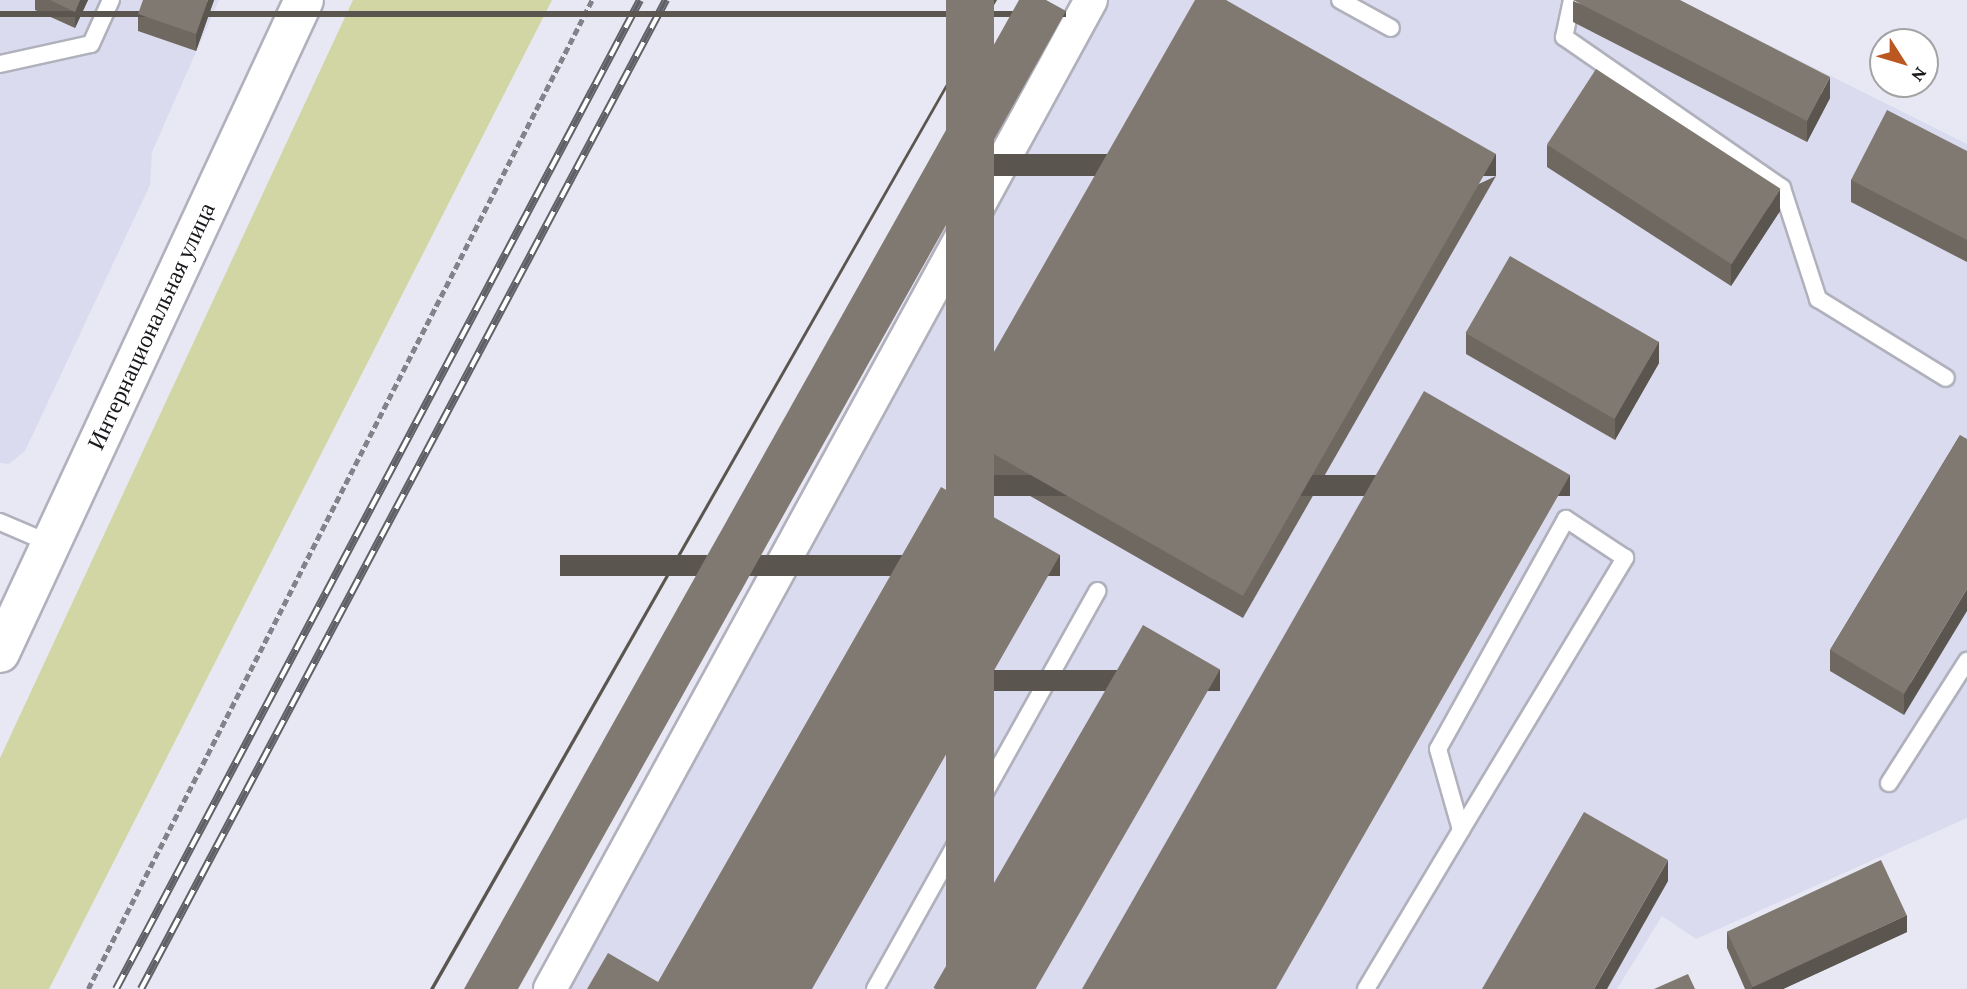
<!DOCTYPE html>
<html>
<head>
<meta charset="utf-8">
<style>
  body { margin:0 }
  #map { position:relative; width:1967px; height:989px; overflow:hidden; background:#e8e8f4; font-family:"Crimson Pro",serif }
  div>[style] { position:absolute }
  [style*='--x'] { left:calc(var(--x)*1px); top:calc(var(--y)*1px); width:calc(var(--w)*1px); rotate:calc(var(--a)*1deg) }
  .built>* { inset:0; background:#dadbee }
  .green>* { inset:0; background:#d2d6a4 }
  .path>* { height:4.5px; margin-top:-2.25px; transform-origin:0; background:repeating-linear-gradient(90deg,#82828a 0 7px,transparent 0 10.5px) }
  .roads { filter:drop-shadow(2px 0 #b0b1bc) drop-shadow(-2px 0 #b0b1bc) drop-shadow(0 2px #b0b1bc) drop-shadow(0 -2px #b0b1bc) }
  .service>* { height:16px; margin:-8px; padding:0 8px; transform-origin:8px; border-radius:8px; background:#fff }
  .minor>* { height:32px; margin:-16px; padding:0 16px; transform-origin:16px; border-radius:16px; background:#fff }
  .tertiary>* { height:38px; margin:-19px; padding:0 19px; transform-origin:19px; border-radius:19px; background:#fff }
  .rail>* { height:8px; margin-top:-4px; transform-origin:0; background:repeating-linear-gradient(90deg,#fff 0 16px,#606067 0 32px); box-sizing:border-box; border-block:2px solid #606067 }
  .wall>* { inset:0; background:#6e6861 }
  .shaded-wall>* { inset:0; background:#5a554f; transform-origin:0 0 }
  .building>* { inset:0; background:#807971; transform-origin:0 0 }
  span { translate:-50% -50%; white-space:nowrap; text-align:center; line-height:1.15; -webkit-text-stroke:7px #fff; paint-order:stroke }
  .street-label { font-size:24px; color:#19191d }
  .north { position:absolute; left:1869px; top:28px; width:70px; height:70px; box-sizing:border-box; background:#fff; border:2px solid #a3a3a5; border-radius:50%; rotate:127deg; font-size:19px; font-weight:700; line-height:28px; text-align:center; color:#19191d }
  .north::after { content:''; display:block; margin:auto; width:24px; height:32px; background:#bb5821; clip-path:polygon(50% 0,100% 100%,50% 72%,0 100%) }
</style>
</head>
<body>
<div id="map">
  <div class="built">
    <i style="clip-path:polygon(0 0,219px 0,152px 152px,150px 185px,25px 451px,9px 464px,0 463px)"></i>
    <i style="clip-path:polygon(1099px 0,1679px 0,1967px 144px,1967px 818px,1696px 939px,1662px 916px,1617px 989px,563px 989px)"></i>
  </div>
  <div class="green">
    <i style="clip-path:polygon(353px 0,552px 0,49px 989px,0 989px,0 758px)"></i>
  </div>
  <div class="path">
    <i style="--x:88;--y:989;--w:1110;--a:-63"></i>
  </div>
  <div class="roads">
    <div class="service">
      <i style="--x:1340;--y:0;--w:58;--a:28.8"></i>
      <i style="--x:1572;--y:0;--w:38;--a:102"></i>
      <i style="--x:1564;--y:37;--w:265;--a:34.7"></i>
      <i style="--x:1782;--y:188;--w:117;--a:72"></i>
      <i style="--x:1818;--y:299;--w:150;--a:31.7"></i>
      <i style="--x:0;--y:64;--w:93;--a:-12.4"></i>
      <i style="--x:91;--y:44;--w:48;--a:-65.6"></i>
      <i style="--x:0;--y:522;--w:53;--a:23.2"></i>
      <i style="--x:1889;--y:783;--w:145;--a:-57.4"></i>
      <i style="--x:875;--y:989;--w:456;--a:-60.8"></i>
      <i style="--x:1366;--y:989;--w:185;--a:-59.1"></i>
      <i style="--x:1461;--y:830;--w:318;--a:-58.9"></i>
      <i style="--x:1625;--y:558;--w:71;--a:-146.5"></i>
      <i style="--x:1566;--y:519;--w:263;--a:119.1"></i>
      <i style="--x:1438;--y:749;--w:84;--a:74.1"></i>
    </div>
    <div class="minor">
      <i style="--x:550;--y:989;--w:1127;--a:-61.32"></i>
    </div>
    <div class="tertiary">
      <i style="--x:0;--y:653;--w:720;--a:-65.04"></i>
    </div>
  </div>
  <div class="rail">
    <i style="--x:116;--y:989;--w:1119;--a:-62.08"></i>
    <i style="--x:141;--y:989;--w:1120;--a:-62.04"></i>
  </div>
  <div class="wall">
    <i style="clip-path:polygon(35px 0,88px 0,75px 28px,35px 10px)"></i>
    <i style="clip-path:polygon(214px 0,196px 51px,138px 31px,138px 14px)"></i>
    <i style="clip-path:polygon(1573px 1px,1830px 98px,1807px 142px,1573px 22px)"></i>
    <i style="clip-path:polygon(1547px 145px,1780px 211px,1731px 286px,1547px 167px)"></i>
    <i style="clip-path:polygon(1967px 151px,1967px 262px,1851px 202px,1851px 180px)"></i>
    <i style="clip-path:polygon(1496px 176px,1243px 618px,950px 450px,950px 429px)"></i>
    <i style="clip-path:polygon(1466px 333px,1659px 363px,1615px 440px,1466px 354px)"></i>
    <i style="clip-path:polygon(1960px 435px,1904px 715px,1830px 671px,1830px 650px)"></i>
    <i style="clip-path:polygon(1727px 932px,1907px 932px,1783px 989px,1745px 989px,1727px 948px)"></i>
  </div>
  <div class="shaded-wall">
    <i style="clip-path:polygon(80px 0,88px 0,75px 28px,75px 12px)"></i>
    <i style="clip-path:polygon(208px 0,214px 0,196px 51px,196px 34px)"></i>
    <i style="clip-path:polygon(994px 0,997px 0,434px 989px,430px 989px)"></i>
    <i style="left:1066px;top:11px;width:6px;height:1121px;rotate:90deg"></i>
    <i style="clip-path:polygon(1830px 77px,1830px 98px,1807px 142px,1807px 121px)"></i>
    <i style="left:1496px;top:154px;width:22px;height:509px;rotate:90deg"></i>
    <i style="clip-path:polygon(1780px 189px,1780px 211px,1731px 286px,1731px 265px)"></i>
    <i style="clip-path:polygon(1659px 341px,1659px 363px,1615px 440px,1615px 418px)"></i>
    <i style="left:1570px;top:475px;width:21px;height:592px;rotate:90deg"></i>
    <i style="left:1060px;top:555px;width:21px;height:500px;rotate:90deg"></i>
    <i style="clip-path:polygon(1967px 589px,1967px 611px,1904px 715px,1904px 694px)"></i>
    <i style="left:1220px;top:670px;width:21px;height:368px;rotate:90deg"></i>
    <i style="clip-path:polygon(1668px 860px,1668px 881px,1607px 989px,1594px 989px)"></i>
    <i style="clip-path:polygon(1907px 915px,1907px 932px,1783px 989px,1752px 989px,1752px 987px)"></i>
  </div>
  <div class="building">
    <i style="clip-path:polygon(50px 0,80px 0,75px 12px)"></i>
    <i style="clip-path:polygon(143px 0,208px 0,196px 34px,138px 14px)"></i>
    <i style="left:946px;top:0;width:48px;height:1139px"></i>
    <i style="clip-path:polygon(1019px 0,1046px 0,1066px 11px,518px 989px,464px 989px)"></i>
    <i style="clip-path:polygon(1195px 0,1226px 0,1496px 154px,1243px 596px,950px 429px)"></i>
    <i style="clip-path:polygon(1573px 0,1680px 0,1830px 77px,1807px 121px)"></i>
    <i style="left:1596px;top:69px;width:220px;height:90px;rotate:33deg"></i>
    <i style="clip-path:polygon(1887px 110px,1967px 151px,1967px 240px,1851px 180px)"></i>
    <i style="left:1510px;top:256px;width:172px;height:89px;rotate:30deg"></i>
    <i style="clip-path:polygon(1424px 391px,1570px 475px,1276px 989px,1082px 989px)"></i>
    <i style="clip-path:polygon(1960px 435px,1967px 439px,1967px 589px,1904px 694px,1830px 650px)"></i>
    <i style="clip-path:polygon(941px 487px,1060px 555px,812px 989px,587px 989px,608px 953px,658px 982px)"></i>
    <i style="left:1143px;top:625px;width:89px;height:419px;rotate:30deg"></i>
    <i style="clip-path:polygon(1584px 812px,1668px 860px,1594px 989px,1482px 989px)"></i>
    <i style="left:1881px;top:860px;width:61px;height:170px;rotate:65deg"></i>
    <i style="clip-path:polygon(1688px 974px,1695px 989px,1654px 989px)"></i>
  </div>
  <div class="street-label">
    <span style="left:151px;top:326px;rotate:-65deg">Интернациональная улица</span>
  </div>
  <div class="north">N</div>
</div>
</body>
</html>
